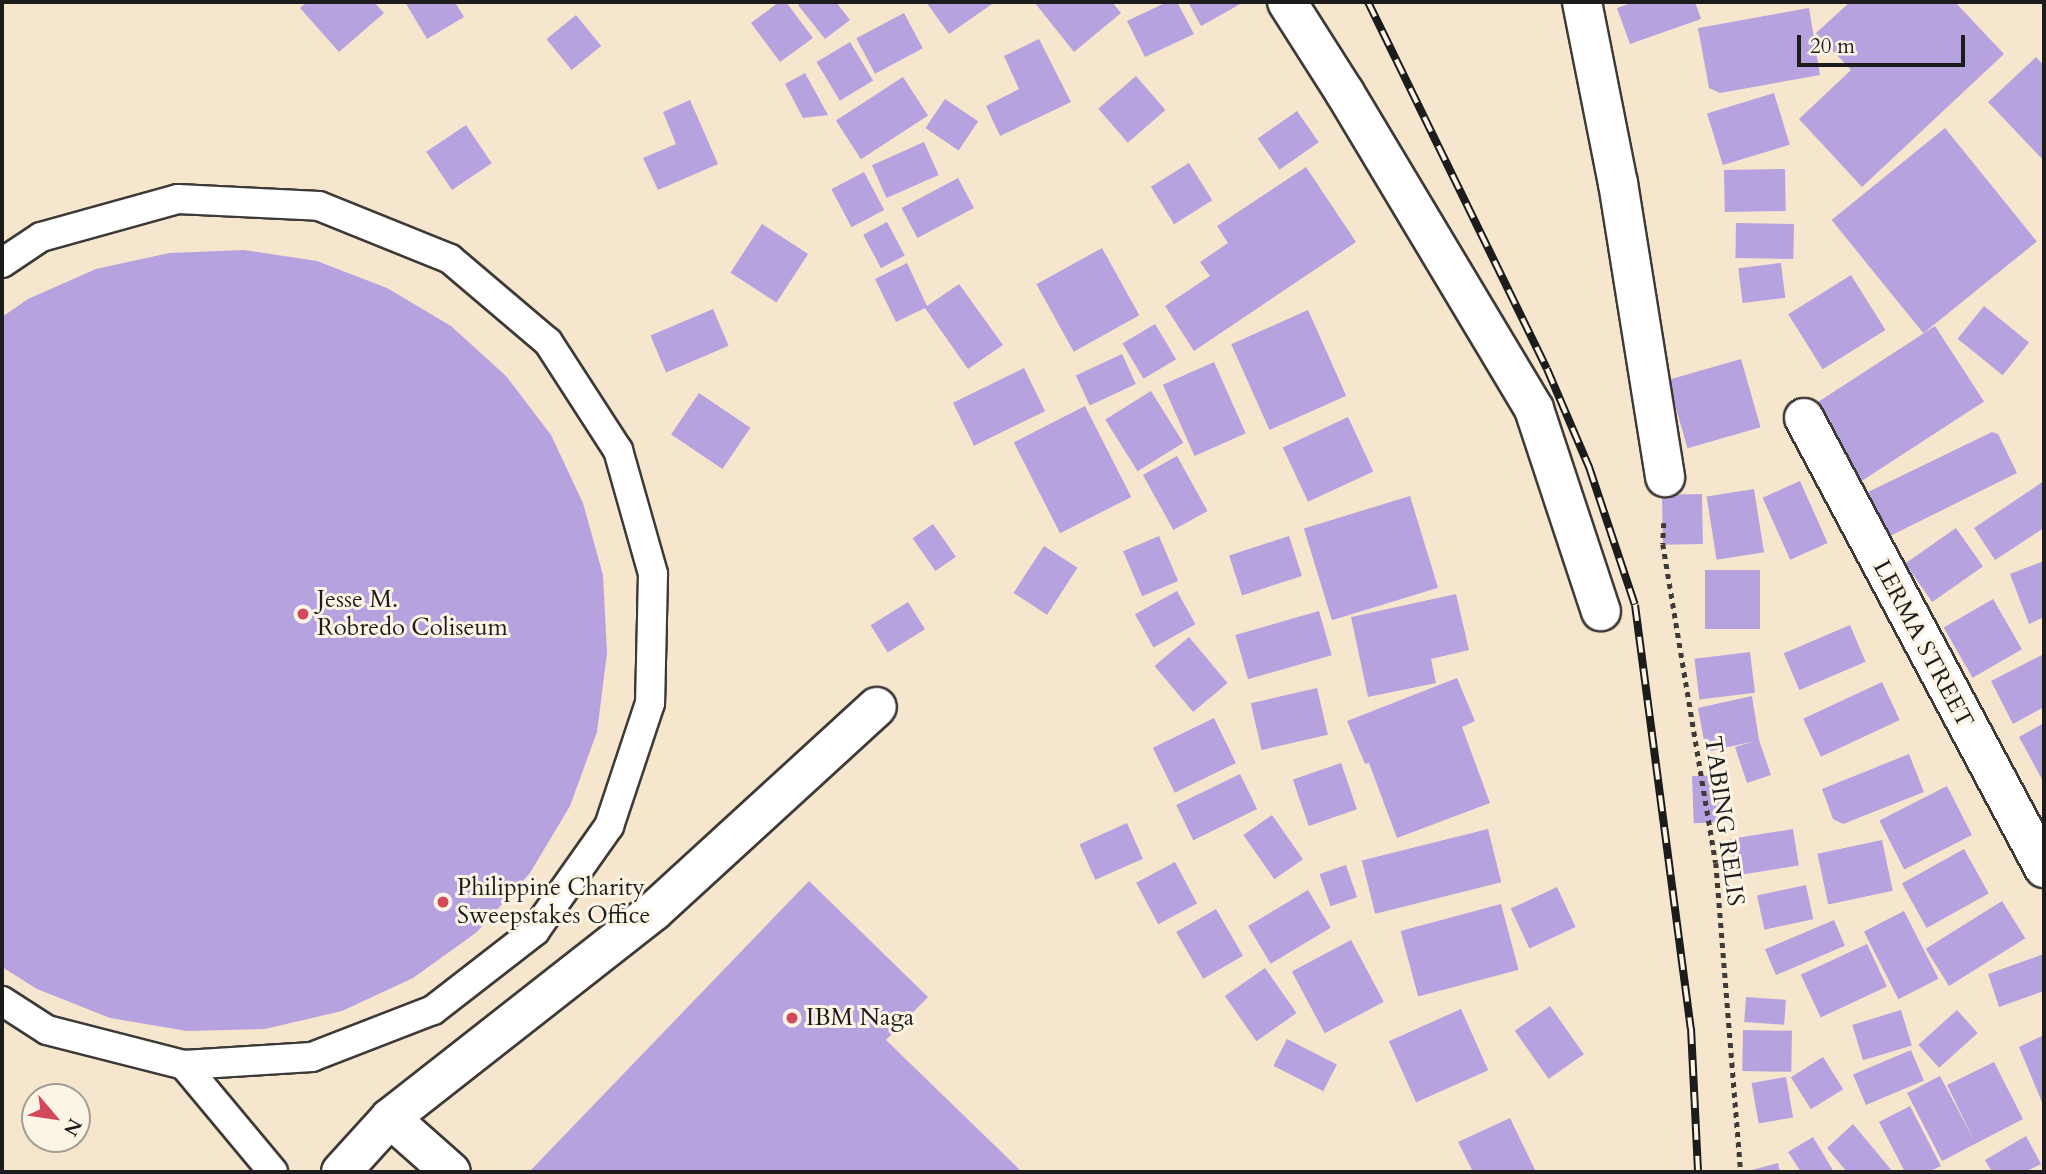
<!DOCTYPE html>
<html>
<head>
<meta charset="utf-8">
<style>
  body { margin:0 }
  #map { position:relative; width:2046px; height:1174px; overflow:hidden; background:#f7e6ce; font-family:Cardo,serif }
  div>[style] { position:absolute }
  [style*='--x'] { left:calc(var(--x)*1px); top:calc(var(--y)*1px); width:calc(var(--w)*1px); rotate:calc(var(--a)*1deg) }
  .building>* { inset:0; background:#b7a2e0; transform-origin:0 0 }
  .path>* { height:4.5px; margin-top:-2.25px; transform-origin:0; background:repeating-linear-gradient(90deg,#3d3a37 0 5px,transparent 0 10px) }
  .roads { filter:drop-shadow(2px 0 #3d3a37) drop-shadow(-2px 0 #3d3a37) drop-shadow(0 2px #3d3a37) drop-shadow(0 -2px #3d3a37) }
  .service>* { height:28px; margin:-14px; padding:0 14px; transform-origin:14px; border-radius:14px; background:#fff }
  .minor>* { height:38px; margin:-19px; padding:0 19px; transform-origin:19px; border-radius:19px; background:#fff }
  .rail>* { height:8px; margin-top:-4px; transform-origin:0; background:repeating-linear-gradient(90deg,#fcf5e5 0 16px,#1c1c1c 0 32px); box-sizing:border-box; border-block:2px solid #1c1c1c }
  .dots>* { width:19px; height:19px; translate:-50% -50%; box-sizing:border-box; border:4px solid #fcf5e5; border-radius:50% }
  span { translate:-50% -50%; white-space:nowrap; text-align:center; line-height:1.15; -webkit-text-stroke:6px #fcf5e5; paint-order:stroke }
  .poi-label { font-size:24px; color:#1c1c1c }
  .left { translate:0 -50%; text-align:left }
  .street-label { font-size:24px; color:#1c1c1c }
  .frame { position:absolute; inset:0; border:4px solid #1c1c1c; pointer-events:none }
  .north { position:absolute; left:21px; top:1083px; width:70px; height:70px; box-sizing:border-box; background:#fcf5e5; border:2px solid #a29e95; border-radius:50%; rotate:119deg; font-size:19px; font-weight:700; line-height:28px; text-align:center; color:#1c1c1c }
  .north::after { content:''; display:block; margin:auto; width:24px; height:32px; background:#d1495b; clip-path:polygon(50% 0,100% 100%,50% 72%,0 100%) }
  .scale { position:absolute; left:1797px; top:35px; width:168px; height:32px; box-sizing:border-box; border:4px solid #1c1c1c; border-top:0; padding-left:9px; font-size:21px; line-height:24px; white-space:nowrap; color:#1c1c1c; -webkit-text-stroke:5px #fcf5e5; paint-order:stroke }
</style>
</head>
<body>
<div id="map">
  <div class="building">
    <i style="clip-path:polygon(307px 2px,374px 2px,384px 13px,339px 52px,300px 8px)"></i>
    <i style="clip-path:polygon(405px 2px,455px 2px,464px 17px,427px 39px)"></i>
    <i style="clip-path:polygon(779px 2px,786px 2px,813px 38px,780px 62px,751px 23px)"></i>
    <i style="clip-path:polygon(802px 2px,836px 2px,850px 20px,825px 39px,798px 5px)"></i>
    <i style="clip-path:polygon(926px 2px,995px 2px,949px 34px)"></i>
    <i style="clip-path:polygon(1112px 2px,1121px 13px,1074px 52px,1035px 3px)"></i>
    <i style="clip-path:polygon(1167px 2px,1177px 2px,1194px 34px,1145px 57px,1127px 21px)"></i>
    <i style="clip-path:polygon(1188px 2px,1244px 2px,1201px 26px)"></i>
    <i style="clip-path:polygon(1634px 2px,1695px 2px,1701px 19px,1630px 44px,1617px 8px)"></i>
    <i style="clip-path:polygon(1850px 2px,1955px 2px,2004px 54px,1862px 187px,1799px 119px,1851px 70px,1816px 33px)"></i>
    <i style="clip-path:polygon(1809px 8px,1820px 75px,1720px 93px,1709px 88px,1698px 28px)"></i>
    <i style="left:904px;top:13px;width:40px;height:54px;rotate:62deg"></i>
    <i style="left:576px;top:15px;width:40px;height:38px;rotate:51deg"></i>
    <i style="clip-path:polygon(1039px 39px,1071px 102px,1000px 136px,986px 106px,1019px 89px,1004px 56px)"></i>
    <i style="left:850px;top:42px;width:45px;height:39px;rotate:59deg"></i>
    <i style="clip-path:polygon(2036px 57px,2044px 66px,2044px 161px,1988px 102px)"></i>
    <i style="clip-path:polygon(805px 73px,828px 115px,803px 118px,785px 84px)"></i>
    <i style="left:1136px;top:76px;width:45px;height:50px;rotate:49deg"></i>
    <i style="left:903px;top:77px;width:46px;height:80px;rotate:57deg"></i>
    <i style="left:1774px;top:93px;width:54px;height:70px;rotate:73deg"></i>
    <i style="left:945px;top:99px;width:40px;height:35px;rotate:34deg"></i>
    <i style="clip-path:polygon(690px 100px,718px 164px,658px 190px,643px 158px,676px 144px,663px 112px)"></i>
    <i style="left:1297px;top:111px;width:38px;height:48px;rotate:55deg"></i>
    <i style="left:466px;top:125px;width:46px;height:48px;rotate:56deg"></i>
    <i style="left:1945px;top:128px;width:146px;height:146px;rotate:51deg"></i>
    <i style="left:924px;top:142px;width:36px;height:57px;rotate:66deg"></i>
    <i style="left:1189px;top:163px;width:44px;height:45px;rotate:58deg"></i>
    <i style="clip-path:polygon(1306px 167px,1356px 242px,1194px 351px,1165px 306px,1210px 276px,1200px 262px,1228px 243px,1217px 226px)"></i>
    <i style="left:1785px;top:169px;width:42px;height:61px;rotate:89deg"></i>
    <i style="left:864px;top:172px;width:43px;height:37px;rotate:62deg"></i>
    <i style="left:958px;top:178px;width:34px;height:64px;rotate:62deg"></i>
    <i style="left:887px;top:222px;width:38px;height:27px;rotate:62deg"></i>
    <i style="left:1736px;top:223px;width:58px;height:35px;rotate:1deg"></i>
    <i style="left:762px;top:224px;width:55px;height:58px;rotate:33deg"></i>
    <i style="left:1102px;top:248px;width:77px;height:75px;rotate:61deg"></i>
    <i style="clip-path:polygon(244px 250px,317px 261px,387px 288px,451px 326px,506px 376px,551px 435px,583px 503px,603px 575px,607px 653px,597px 732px,570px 806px,530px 873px,477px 932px,413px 978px,342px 1011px,265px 1029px,187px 1031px,110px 1018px,37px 989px,2px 967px,2px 317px,28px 299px,96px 269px,169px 253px)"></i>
    <i style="clip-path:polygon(907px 263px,927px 306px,959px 284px,1003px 345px,968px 369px,925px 308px,896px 322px,875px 279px)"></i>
    <i style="left:1781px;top:263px;width:35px;height:43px;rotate:83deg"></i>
    <i style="left:1851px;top:275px;width:65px;height:74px;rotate:58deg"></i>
    <i style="left:1984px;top:306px;width:58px;height:42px;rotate:39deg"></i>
    <i style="left:713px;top:309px;width:40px;height:68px;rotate:67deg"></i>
    <i style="left:1308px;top:310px;width:94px;height:84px;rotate:66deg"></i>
    <i style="left:1155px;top:324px;width:41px;height:38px;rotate:59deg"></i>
    <i style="left:1935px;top:326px;width:90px;height:151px;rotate:57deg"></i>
    <i style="left:1122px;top:354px;width:33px;height:51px;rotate:65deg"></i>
    <i style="left:1741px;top:359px;width:71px;height:76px;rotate:74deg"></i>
    <i style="left:1214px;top:362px;width:78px;height:56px;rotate:66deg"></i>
    <i style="left:1024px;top:368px;width:48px;height:79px;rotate:64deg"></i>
    <i style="left:1151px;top:391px;width:61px;height:54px;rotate:58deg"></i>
    <i style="left:699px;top:393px;width:62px;height:50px;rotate:34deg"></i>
    <i style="left:1085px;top:406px;width:102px;height:80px;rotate:63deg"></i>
    <i style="left:1348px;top:417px;width:60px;height:72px;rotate:65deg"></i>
    <i style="clip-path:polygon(1992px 432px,1998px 434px,2017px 473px,1890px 536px,1868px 492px)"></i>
    <i style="left:1177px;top:456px;width:63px;height:39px;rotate:61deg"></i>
    <i style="left:1800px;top:481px;width:68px;height:41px;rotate:66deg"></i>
    <i style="clip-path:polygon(2044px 481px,2044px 528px,1995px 560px,1974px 528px)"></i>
    <i style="left:1754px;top:489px;width:64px;height:48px;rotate:81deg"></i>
    <i style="left:1702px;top:494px;width:50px;height:40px;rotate:89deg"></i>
    <i style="left:1410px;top:496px;width:96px;height:111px;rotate:73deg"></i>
    <i style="left:933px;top:524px;width:40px;height:25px;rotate:55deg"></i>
    <i style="left:1956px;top:528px;width:47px;height:62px;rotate:55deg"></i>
    <i style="left:1159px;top:536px;width:49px;height:39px;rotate:67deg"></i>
    <i style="left:1289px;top:536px;width:42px;height:63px;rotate:72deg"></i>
    <i style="left:1044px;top:546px;width:40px;height:56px;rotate:33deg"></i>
    <i style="clip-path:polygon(2044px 561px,2044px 617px,2029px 624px,2010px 574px)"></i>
    <i style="left:1705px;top:570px;width:55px;height:59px"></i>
    <i style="left:1177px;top:591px;width:38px;height:48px;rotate:61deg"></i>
    <i style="clip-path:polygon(1456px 594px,1469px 650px,1431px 659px,1436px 683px,1368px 697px,1351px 617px)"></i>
    <i style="left:1993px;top:599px;width:58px;height:57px;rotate:60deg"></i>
    <i style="left:908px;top:602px;width:32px;height:44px;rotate:58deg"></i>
    <i style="left:1319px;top:611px;width:46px;height:87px;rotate:74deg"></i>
    <i style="left:1850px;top:625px;width:40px;height:72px;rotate:67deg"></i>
    <i style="left:1189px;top:637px;width:60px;height:45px;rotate:50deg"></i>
    <i style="left:1750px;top:652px;width:41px;height:56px;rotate:83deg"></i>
    <i style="clip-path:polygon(2044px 654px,2044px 707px,2013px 724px,1991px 681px)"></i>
    <i style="clip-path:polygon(1457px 678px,1475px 721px,1462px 727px,1490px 803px,1397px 838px,1369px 763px,1365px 764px,1347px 721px)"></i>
    <i style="left:1882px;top:682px;width:42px;height:87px;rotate:65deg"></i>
    <i style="left:1317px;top:688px;width:48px;height:68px;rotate:77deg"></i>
    <i style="clip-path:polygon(1752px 696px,1759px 740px,1771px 775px,1747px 783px,1735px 747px,1755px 741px,1706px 752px,1698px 708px)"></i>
    <i style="left:1214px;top:718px;width:50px;height:68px;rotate:64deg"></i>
    <i style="clip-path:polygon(2044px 723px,2044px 783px,2019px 737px)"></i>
    <i style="clip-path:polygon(1909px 754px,1924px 792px,1843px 824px,1833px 819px,1822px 789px)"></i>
    <i style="left:1341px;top:763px;width:49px;height:51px;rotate:71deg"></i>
    <i style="left:1240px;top:774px;width:39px;height:71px;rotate:64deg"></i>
    <i style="left:1726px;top:775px;width:47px;height:34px;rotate:88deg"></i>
    <i style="left:1947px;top:786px;width:55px;height:76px;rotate:63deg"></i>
    <i style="left:1272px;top:815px;width:54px;height:35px;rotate:55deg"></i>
    <i style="left:1127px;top:823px;width:39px;height:52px;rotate:66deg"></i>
    <i style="left:1488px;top:829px;width:55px;height:130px;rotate:76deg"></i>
    <i style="left:1793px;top:829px;width:37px;height:65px;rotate:81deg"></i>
    <i style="left:1882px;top:840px;width:52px;height:66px;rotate:78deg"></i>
    <i style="left:1964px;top:849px;width:51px;height:71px;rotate:61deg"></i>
    <i style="left:1175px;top:862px;width:47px;height:44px;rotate:62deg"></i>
    <i style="left:1346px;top:865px;width:34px;height:28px;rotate:71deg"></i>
    <i style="clip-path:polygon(809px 881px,928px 997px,886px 1040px,1022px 1172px,529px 1172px)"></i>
    <i style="left:1806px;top:885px;width:35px;height:50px;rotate:78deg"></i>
    <i style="left:1557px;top:887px;width:44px;height:51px;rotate:65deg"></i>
    <i style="left:1308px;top:890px;width:44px;height:70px;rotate:59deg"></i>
    <i style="left:2002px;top:901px;width:44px;height:90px;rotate:58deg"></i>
    <i style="left:1501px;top:904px;width:68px;height:104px;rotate:75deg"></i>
    <i style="left:1216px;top:909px;width:54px;height:46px;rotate:60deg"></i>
    <i style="left:1904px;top:911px;width:76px;height:45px;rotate:63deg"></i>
    <i style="left:1834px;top:920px;width:28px;height:75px;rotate:67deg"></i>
    <i style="left:1351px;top:940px;width:70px;height:67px;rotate:62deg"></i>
    <i style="left:1867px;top:944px;width:47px;height:73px;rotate:65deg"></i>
    <i style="clip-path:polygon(2044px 954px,2044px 991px,1999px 1007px,1988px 974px)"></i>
    <i style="left:1265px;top:968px;width:55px;height:49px;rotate:55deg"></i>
    <i style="left:1746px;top:997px;width:40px;height:25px;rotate:4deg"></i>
    <i style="left:1550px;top:1006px;width:59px;height:43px;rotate:55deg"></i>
    <i style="left:1461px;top:1009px;width:67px;height:79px;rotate:66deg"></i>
    <i style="left:1901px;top:1010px;width:37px;height:51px;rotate:73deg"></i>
    <i style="left:1957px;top:1010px;width:31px;height:52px;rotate:48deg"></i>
    <i style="left:1743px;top:1030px;width:49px;height:41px;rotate:1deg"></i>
    <i style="clip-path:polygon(2044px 1035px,2044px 1107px,2019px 1047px)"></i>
    <i style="left:1287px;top:1039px;width:56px;height:30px;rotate:27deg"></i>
    <i style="left:1911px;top:1050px;width:33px;height:63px;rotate:67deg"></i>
    <i style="left:1823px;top:1057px;width:38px;height:38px;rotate:58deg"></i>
    <i style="clip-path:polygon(1994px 1062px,2023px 1119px,1942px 1161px,1907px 1093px,1940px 1076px,1974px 1140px,1947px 1085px)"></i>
    <i style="left:1786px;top:1077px;width:41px;height:35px;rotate:80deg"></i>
    <i style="clip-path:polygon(1910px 1106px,1941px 1166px,1928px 1172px,1905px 1172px,1879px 1122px)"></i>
    <i style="clip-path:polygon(1510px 1118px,1536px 1172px,1473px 1172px,1458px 1142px)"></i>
    <i style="clip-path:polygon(1853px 1124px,1893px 1172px,1847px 1172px,1827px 1148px)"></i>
    <i style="clip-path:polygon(2026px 1136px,2041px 1164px,2025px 1172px,1992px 1172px,1985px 1160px)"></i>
    <i style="clip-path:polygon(1813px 1137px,1834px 1172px,1801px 1172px,1788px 1152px)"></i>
    <i style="clip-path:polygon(1778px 1163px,1780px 1172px,1748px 1172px,1748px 1171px)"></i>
  </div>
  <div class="path">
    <i style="--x:1664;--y:523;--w:21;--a:93"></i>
    <i style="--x:1663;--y:544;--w:323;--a:80.6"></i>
    <i style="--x:1716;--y:863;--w:310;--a:85.4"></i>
  </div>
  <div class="roads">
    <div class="service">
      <i style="--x:2;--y:263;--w:47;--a:-33.7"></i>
      <i style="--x:41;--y:237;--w:142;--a:-15.5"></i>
      <i style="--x:178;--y:199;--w:141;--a:2.8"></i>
      <i style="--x:319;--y:206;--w:141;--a:22"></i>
      <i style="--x:450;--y:259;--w:128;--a:40.3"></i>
      <i style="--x:548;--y:342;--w:129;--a:57.1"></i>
      <i style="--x:618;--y:450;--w:129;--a:74.2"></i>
      <i style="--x:653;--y:574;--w:129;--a:91.3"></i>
      <i style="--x:650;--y:703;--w:130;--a:108.4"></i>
      <i style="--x:609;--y:826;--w:128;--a:125.2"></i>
      <i style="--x:535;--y:931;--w:129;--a:142.2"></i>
      <i style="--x:433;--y:1010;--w:130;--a:158.8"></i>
      <i style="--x:312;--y:1057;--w:128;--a:176.4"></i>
      <i style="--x:184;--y:1065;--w:141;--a:-165.7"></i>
      <i style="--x:47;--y:1030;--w:54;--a:-147.2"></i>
      <i style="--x:184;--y:1065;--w:139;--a:50.2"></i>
    </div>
    <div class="minor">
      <i style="--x:1287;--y:2;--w:108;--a:57.5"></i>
      <i style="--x:1345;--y:93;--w:368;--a:59.1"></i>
      <i style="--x:1534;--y:409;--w:213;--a:71.7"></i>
      <i style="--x:1582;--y:2;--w:185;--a:78.8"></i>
      <i style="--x:1618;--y:183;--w:298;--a:80.9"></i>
      <i style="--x:1804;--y:418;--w:510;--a:61.93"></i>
      <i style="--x:390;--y:1118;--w:81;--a:41.5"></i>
      <i style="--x:341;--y:1172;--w:73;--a:-47.8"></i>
      <i style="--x:390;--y:1118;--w:335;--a:-38.1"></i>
      <i style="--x:654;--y:911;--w:302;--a:-42.5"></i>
    </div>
  </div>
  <div class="rail">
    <i style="--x:1368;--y:2;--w:408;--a:64"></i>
    <i style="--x:1547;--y:369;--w:107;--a:66.8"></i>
    <i style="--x:1589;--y:467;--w:145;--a:71.6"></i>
    <i style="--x:1635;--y:605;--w:427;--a:82.5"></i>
    <i style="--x:1691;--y:1028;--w:144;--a:87.2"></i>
  </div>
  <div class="dots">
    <i style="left:303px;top:614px;background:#d1495b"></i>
    <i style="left:443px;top:902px;background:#d1495b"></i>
    <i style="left:792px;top:1018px;background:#d1495b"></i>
  </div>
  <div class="poi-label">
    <span class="left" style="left:317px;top:614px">Jesse M.<br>Robredo Coliseum</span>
    <span class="left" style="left:457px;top:902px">Philippine Charity<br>Sweepstakes Office</span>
    <span class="left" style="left:806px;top:1018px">IBM Naga</span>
  </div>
  <div class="street-label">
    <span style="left:1923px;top:644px;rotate:62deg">LERMA STREET</span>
    <span style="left:1724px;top:821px;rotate:82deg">TABING RELIS</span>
  </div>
  <div class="frame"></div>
  <div class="north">N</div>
  <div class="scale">20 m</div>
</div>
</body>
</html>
